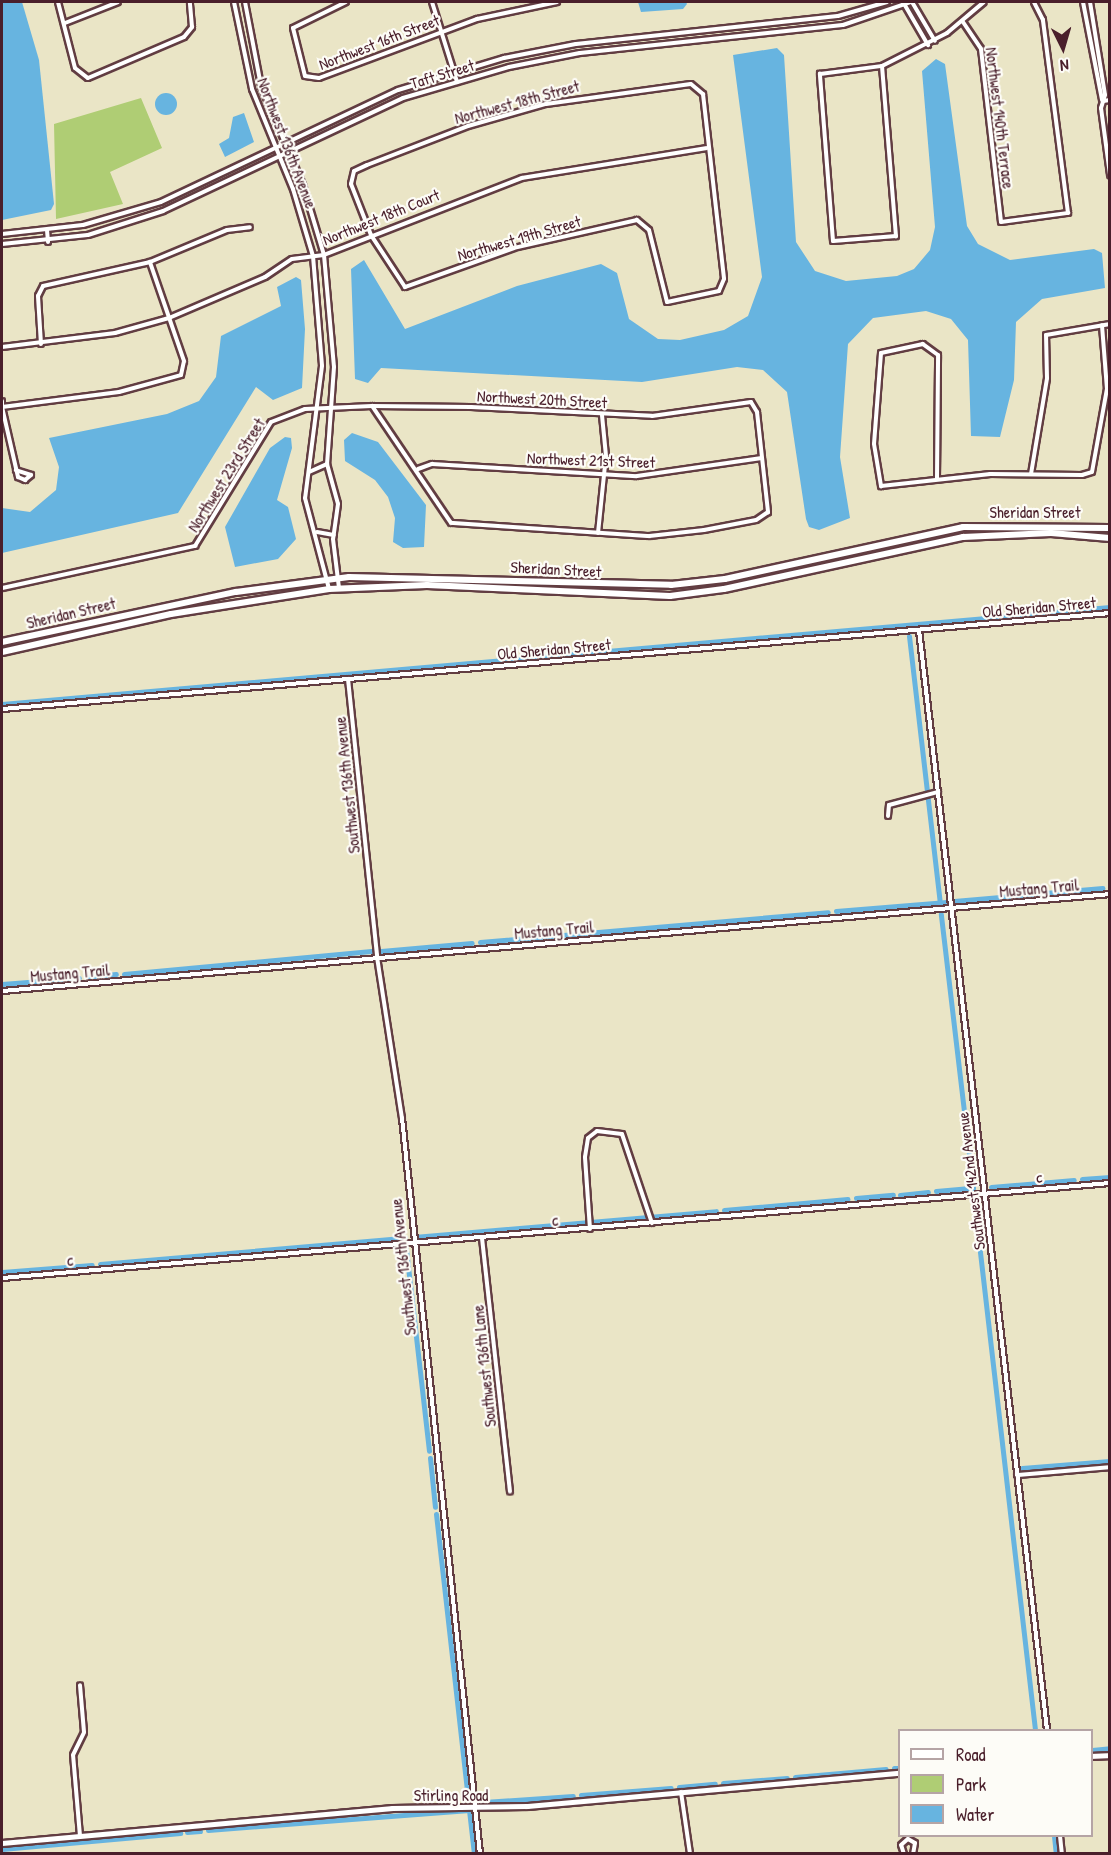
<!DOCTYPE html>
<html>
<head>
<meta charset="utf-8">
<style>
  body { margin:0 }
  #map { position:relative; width:1111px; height:1855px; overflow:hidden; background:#eae5c6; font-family:"Patrick Hand",sans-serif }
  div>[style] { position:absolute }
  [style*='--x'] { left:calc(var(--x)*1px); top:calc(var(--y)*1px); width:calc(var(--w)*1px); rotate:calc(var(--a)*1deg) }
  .green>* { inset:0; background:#afcd74 }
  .water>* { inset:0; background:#67b4e0 }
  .round { border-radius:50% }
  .canal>* { height:5px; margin:-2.5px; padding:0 2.5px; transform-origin:2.5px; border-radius:2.5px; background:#67b4e0 }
  .roads { filter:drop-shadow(2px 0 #623d42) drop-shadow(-2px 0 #623d42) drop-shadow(0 2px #623d42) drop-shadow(0 -2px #623d42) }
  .minor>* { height:4px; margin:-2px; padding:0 2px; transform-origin:2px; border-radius:2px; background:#fff }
  .tertiary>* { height:4.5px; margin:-2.25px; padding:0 2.25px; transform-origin:2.25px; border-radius:2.25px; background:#fff }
  .primary>* { height:6px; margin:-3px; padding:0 3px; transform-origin:3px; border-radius:3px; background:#fff }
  span { translate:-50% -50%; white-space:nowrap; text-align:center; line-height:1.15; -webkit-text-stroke:4.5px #fdfcf7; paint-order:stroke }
  .street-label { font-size:16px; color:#4a1f2b }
  .frame { position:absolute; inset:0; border:3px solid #4a1f2b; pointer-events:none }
  .legend { position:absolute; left:898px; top:1729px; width:195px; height:108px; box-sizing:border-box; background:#fdfcf7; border:2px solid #b5a4a5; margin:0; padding:8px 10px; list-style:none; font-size:18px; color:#4a1f2b }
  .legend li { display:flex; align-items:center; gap:12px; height:30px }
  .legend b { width:30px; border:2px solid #b5a4a5 }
  .north { position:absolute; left:1033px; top:18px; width:60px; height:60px; -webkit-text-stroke:4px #fdfcf7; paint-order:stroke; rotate:175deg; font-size:16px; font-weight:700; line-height:24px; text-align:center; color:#4a1f2b }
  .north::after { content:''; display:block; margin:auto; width:21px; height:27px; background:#4a1f2b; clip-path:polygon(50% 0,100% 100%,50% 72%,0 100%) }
</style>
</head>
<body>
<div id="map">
  <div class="green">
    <i style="clip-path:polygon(141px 98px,162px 148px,110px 172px,123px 204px,56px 219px,54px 124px)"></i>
  </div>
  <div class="water">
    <i style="clip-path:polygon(2px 2px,22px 2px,39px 60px,54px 204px,51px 210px,2px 220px)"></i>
    <i style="clip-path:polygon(638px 2px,686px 2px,687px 4px,683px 9px,641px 12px)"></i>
    <i style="clip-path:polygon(777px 48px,784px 55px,796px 242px,815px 271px,846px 281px,897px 276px,914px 269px,930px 250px,935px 227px,922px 71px,936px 59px,945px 64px,967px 226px,978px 244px,1010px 260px,1094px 249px,1102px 253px,1105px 288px,1042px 299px,1016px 322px,1014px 380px,1000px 437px,971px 436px,968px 340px,951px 319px,926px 311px,873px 318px,848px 344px,840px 457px,850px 518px,819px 530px,809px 527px,806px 519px,787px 392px,763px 370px,737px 367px,642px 382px,381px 368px,368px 383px,355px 379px,351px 269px,364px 260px,405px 329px,517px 286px,601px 264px,617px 273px,629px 319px,658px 339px,680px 340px,724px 330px,748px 316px,762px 277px,733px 55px)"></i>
    <i class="round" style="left:155px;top:93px;width:22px;height:22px"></i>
    <i style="clip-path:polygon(244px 113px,254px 142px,225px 157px,219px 144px,229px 138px,233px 117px)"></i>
    <i style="clip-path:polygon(296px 277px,301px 280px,305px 329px,302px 388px,273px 400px,256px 387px,178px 513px,2px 553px,2px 508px,30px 512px,56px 490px,59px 467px,49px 438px,167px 414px,199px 401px,216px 377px,221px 336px,281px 306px,277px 287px)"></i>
    <i style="clip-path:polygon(352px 433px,378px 442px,426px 505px,424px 547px,403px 548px,393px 542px,395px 518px,388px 497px,375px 480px,345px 461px,344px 440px)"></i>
    <i style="clip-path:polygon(285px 437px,291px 438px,292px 448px,277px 500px,288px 507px,296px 539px,278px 559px,235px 567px,225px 527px,270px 448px)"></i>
  </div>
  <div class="canal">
    <i style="--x:909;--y:636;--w:271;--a:83.4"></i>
    <i style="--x:2;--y:704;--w:1112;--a:-5"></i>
    <i style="--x:954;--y:901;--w:149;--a:-5"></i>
    <i style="--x:836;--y:911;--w:111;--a:-4.6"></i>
    <i style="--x:480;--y:942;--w:349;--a:-4.9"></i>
    <i style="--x:381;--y:951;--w:91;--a:-5"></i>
    <i style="--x:124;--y:974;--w:251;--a:-5.3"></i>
    <i style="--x:87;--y:977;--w:29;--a:-6"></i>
    <i style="--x:2;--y:984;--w:77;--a:-4.5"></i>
    <i style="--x:1082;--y:1179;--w:28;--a:-4"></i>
    <i style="--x:991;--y:1187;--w:83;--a:-4.8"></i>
    <i style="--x:936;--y:1191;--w:37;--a:-5"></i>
    <i style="--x:973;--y:1188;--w:276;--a:-96.7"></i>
    <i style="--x:900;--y:1195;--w:28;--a:-6"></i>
    <i style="--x:856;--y:1198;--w:37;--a:-5"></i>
    <i style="--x:974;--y:1200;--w:533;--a:83.43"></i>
    <i style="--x:724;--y:1210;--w:124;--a:-5.1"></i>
    <i style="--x:414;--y:1237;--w:303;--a:-4.9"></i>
    <i style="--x:406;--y:1249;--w:203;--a:83.5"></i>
    <i style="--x:100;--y:1264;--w:306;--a:-4.9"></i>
    <i style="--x:2;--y:1272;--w:90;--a:-4.4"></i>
    <i style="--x:430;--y:1458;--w:49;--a:84.2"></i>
    <i style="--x:1022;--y:1468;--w:88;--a:-4.5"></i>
    <i style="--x:436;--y:1514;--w:286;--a:83.6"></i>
    <i style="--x:1092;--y:1750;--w:18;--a:-6"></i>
    <i style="--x:894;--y:1768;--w:6;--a:0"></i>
    <i style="--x:795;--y:1777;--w:91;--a:-5"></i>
    <i style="--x:723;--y:1783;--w:64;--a:-4.5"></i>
    <i style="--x:679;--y:1787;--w:36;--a:-5"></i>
    <i style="--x:581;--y:1795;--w:90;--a:-4.4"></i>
    <i style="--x:484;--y:1802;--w:89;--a:-3.9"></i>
    <i style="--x:208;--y:1830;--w:262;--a:-4.4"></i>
    <i style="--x:469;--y:1810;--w:44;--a:83.5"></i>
    <i style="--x:187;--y:1832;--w:13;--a:-4"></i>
    <i style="--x:1054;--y:1836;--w:18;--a:84"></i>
    <i style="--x:2;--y:1849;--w:179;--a:-5.1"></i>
  </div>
  <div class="roads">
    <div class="minor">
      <i style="--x:58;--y:2;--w:68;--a:75.6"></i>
      <i style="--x:75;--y:68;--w:16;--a:38"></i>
      <i style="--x:88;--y:78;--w:104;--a:-23.1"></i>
      <i style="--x:184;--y:37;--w:13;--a:-51"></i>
      <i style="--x:192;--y:27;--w:25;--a:-95"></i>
      <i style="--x:234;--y:2;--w:89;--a:78.3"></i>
      <i style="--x:252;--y:89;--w:108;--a:67.7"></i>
      <i style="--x:293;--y:189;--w:70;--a:73.4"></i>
      <i style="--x:313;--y:256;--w:110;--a:85.3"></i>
      <i style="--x:322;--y:366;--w:133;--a:97.3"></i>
      <i style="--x:305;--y:498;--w:94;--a:75.2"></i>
      <i style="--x:245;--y:2;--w:86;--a:79.2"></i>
      <i style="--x:261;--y:86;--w:108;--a:67"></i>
      <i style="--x:303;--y:185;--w:73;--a:73.3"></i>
      <i style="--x:324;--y:255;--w:112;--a:84.9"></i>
      <i style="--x:334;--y:367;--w:97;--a:94.1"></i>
      <i style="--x:327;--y:464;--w:41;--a:74.6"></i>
      <i style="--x:338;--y:504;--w:35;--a:98"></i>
      <i style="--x:333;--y:539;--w:49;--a:83"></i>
      <i style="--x:346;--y:2;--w:59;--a:153.9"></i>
      <i style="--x:293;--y:28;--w:49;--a:76"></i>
      <i style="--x:305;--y:76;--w:14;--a:8"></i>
      <i style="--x:319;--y:78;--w:169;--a:-20.5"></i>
      <i style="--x:477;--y:19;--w:82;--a:-12"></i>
      <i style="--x:432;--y:2;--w:84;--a:72.6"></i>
      <i style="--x:903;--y:2;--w:50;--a:59.8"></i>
      <i style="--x:912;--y:2;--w:45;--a:59.5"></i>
      <i style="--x:1083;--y:2;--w:100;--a:79"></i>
      <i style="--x:1090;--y:2;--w:94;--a:80.8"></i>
      <i style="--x:1105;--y:95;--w:14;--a:107"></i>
      <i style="--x:1101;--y:108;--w:68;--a:82.3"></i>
      <i style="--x:963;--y:22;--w:32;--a:56"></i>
      <i style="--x:981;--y:49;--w:174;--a:83.4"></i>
      <i style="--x:1001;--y:222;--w:68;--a:-7.7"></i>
      <i style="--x:1068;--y:213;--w:195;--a:-97.4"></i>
      <i style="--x:1043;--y:20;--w:20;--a:-117"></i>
      <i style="--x:65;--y:23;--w:57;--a:-21.6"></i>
      <i style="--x:882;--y:66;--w:171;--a:85.3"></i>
      <i style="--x:896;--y:236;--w:63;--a:175.5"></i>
      <i style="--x:833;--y:241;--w:168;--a:-94.5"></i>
      <i style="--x:820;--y:74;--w:63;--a:-7.4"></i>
      <i style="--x:882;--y:66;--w:73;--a:-26.9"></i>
      <i style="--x:947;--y:33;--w:48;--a:-40"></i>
      <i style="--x:691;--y:84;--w:16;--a:40"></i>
      <i style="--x:703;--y:94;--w:186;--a:83.5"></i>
      <i style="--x:724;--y:279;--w:13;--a:113"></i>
      <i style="--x:719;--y:291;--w:53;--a:168.1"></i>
      <i style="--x:667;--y:302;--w:74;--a:-104"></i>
      <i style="--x:649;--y:230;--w:16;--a:-140"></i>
      <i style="--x:637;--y:220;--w:126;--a:167.2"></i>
      <i style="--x:514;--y:248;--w:116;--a:160.3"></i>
      <i style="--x:405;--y:287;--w:62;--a:-123.2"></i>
      <i style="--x:371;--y:235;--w:55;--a:-111.4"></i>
      <i style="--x:351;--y:184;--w:13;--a:-77"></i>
      <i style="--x:354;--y:171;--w:14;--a:-25"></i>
      <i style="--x:367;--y:165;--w:108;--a:-21.1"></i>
      <i style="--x:468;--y:126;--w:81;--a:-15.8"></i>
      <i style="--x:546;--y:104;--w:146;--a:-7.9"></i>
      <i style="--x:1103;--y:101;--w:7;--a:-8"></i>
      <i style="--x:47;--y:230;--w:12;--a:85"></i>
      <i style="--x:2;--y:234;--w:81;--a:-6.3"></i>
      <i style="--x:83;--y:225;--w:81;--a:-16.4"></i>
      <i style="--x:161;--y:202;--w:262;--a:-25.3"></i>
      <i style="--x:398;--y:90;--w:111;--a:-16.8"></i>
      <i style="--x:504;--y:58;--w:73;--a:-11"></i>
      <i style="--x:576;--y:44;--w:263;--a:-6.1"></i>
      <i style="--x:838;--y:16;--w:51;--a:-15.9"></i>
      <i style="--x:2;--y:244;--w:86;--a:-6"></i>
      <i style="--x:88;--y:235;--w:79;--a:-17.7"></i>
      <i style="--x:163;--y:211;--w:265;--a:-25.2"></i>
      <i style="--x:403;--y:98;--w:110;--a:-16.3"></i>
      <i style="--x:509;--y:67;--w:72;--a:-11.2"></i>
      <i style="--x:580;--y:53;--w:264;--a:-6.1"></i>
      <i style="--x:843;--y:25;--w:72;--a:-18.7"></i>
      <i style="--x:41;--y:344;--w:48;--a:-93.6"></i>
      <i style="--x:38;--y:296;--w:11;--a:-63"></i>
      <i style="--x:43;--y:286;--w:110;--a:-12.6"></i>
      <i style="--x:150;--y:262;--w:83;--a:-22.6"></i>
      <i style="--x:227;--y:230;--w:23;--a:-7"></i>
      <i style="--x:2;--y:347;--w:114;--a:-7.1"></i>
      <i style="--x:115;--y:333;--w:56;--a:-15.5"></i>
      <i style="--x:169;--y:318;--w:104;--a:-23.1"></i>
      <i style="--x:265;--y:277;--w:32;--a:-34"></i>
      <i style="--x:292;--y:259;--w:32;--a:-7"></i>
      <i style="--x:324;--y:255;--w:212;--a:-21.3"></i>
      <i style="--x:522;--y:178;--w:187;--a:-9.2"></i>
      <i style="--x:2;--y:401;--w:6;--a:90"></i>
      <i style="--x:2;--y:407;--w:72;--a:77.1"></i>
      <i style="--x:18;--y:477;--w:8;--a:23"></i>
      <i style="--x:25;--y:480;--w:8;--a:-40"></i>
      <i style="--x:31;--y:475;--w:16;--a:-162"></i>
      <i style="--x:2;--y:407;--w:118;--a:-7.3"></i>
      <i style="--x:119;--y:392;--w:64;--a:-15.3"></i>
      <i style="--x:181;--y:375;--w:14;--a:-78"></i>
      <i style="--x:184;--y:361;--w:105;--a:-109"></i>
      <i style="--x:418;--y:469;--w:15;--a:-20"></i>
      <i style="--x:432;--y:464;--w:205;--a:3.4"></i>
      <i style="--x:637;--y:476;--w:126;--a:-8.2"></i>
      <i style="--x:309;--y:472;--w:20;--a:-24"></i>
      <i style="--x:1031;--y:474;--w:97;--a:-80.5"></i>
      <i style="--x:1047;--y:378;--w:43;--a:-91.3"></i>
      <i style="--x:1046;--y:335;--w:65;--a:-9.8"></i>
      <i style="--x:937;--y:479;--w:124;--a:-89.5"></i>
      <i style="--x:938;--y:355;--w:19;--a:-144"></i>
      <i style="--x:923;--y:344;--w:43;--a:167.9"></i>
      <i style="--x:881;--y:353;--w:91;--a:94.4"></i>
      <i style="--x:874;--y:444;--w:43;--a:80.5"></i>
      <i style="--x:881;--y:486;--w:110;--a:-6.3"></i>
      <i style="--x:990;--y:474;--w:92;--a:0.6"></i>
      <i style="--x:1082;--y:475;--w:10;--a:-17"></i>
      <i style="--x:1092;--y:472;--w:84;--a:-79.8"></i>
      <i style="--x:1107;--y:389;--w:64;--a:-94.5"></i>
      <i style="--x:317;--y:532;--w:17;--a:10"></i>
      <i style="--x:598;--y:533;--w:77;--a:-84.1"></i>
      <i style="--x:606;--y:456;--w:41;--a:-95.6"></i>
      <i style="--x:2;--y:588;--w:198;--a:-12.3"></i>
      <i style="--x:195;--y:546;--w:145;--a:-58.5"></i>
      <i style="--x:271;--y:422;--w:36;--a:-21"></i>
      <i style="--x:305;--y:409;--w:67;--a:-2.6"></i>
      <i style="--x:372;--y:406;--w:99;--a:0.6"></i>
      <i style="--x:471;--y:407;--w:181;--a:2.8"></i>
      <i style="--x:652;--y:416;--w:100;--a:-8"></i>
      <i style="--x:751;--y:402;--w:12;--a:59"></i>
      <i style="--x:757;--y:412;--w:101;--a:83.7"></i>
      <i style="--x:768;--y:512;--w:14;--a:146"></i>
      <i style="--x:756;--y:520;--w:53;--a:169.1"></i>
      <i style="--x:704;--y:530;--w:55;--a:173.8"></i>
      <i style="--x:649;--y:536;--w:198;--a:-176.2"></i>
      <i style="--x:451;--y:523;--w:141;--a:-124"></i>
      <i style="--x:919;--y:630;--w:1107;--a:83.36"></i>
      <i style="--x:348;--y:679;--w:280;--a:84"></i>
      <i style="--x:377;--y:957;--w:163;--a:81.2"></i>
      <i style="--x:402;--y:1118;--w:740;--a:83.95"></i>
      <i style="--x:2;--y:709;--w:1112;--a:-4.95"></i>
      <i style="--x:888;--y:816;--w:11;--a:-85"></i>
      <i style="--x:889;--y:805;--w:51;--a:-14.9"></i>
      <i style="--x:2;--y:991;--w:1112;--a:-5"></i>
      <i style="--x:590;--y:1229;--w:72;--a:-94"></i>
      <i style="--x:585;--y:1157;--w:19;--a:-81"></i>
      <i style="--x:588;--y:1138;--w:11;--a:-38"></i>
      <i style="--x:597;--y:1131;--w:25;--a:7"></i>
      <i style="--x:622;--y:1134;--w:94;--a:71.4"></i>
      <i style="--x:482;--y:1238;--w:255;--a:83.7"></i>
      <i style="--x:2;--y:1278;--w:1112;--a:-4.9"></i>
      <i style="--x:1017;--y:1475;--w:93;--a:-4.9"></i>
      <i style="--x:681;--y:1792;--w:63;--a:81.7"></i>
      <i style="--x:80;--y:1836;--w:81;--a:-94.9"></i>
      <i style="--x:73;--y:1755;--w:25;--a:-64"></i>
      <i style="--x:84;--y:1732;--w:47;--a:-94.9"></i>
      <i style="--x:1060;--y:1836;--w:18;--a:84"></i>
      <i style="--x:904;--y:1854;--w:9;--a:-108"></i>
      <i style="--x:901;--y:1845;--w:9;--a:-41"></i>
      <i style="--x:908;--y:1839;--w:8;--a:30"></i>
      <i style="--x:915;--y:1843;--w:11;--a:100"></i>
    </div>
    <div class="tertiary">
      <i style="--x:1092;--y:1756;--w:18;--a:-3"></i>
      <i style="--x:2;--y:1843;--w:392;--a:-5.1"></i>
      <i style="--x:392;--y:1808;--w:135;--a:-0.8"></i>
      <i style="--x:527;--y:1806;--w:374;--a:-5.1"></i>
    </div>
    <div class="primary">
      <i style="--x:2;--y:642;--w:239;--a:-12.1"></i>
      <i style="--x:236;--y:592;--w:114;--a:-7.6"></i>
      <i style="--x:349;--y:577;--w:322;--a:1.4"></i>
      <i style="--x:671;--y:585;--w:54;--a:-6.3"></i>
      <i style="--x:725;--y:579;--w:244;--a:-12.3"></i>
      <i style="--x:963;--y:527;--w:147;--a:0.4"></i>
      <i style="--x:2;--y:652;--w:173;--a:-12.7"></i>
      <i style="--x:171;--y:614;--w:160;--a:-9"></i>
      <i style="--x:329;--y:589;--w:98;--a:-2.3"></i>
      <i style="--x:427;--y:585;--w:243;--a:2.6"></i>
      <i style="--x:670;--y:596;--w:54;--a:-7.4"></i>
      <i style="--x:724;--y:589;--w:245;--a:-12.3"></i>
      <i style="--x:963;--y:537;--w:88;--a:-2.6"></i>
      <i style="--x:1051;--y:533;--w:59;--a:4.8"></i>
    </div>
  </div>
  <div class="street-label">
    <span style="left:379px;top:42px;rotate:-21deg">Northwest 16th Street</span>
    <span style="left:442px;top:74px;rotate:-17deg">Taft Street</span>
    <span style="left:517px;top:102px;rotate:-15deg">Northwest 18th Street</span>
    <span style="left:1000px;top:118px;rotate:83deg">Northwest 140th Terrace</span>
    <span style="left:287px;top:143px;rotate:69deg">Northwest 136th Avenue</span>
    <span style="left:381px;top:217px;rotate:-22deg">Northwest 18th Court</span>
    <span style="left:519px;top:238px;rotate:-16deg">Northwest 19th Street</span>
    <span style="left:542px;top:399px;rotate:3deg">Northwest 20th Street</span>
    <span style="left:591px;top:460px;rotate:2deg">Northwest 21st Street</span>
    <span style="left:226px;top:475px;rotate:-58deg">Northwest 23rd Street</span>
    <span style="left:1035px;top:512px">Sheridan Street</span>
    <span style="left:556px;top:569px;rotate:3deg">Sheridan Street</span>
    <span style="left:1039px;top:607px;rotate:-5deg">Old Sheridan Street</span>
    <span style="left:71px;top:613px;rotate:-13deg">Sheridan Street</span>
    <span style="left:554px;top:649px;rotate:-5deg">Old Sheridan Street</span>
    <span style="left:347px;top:785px;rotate:-96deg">Southwest 136th Avenue</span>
    <span style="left:1039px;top:888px;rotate:-5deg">Mustang Trail</span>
    <span style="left:554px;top:930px;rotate:-5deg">Mustang Trail</span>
    <span style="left:70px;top:973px;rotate:-5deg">Mustang Trail</span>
    <span style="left:1039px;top:1177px;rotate:-5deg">c</span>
    <span style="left:971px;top:1181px;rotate:-97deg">Southwest 142nd Avenue</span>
    <span style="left:555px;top:1220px;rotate:-5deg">c</span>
    <span style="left:70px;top:1260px;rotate:-5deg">c</span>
    <span style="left:403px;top:1267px;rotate:-96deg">Southwest 136th Avenue</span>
    <span style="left:484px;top:1366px;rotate:-96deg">Southwest 136th Lane</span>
    <span style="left:451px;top:1795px">Stirling Road</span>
  </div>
  <div class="frame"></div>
  <ul class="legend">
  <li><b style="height:8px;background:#fff"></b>Road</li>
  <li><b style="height:16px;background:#afcd74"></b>Park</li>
  <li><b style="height:16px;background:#67b4e0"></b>Water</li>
  </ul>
  <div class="north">N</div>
</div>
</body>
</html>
